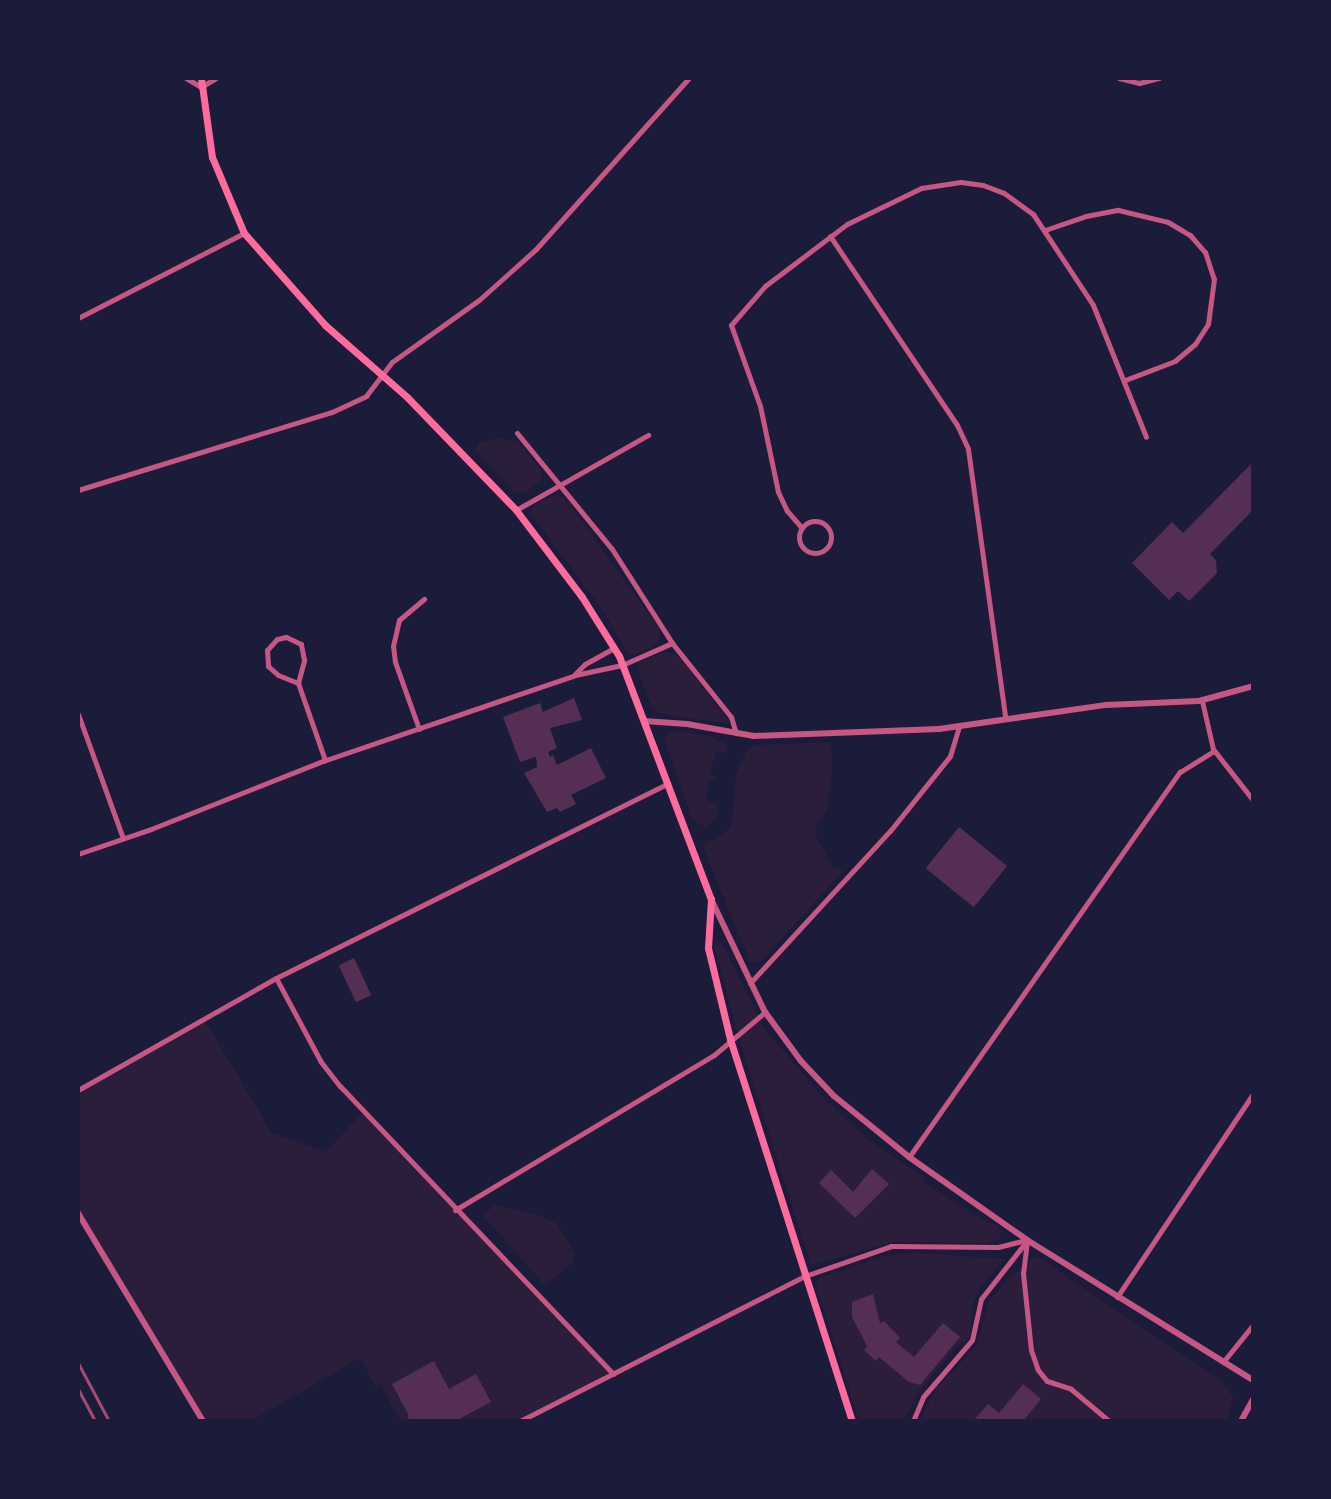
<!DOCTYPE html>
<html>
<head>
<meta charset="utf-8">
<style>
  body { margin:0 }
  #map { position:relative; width:1331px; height:1499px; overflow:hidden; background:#1b1b3a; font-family:Overpass,sans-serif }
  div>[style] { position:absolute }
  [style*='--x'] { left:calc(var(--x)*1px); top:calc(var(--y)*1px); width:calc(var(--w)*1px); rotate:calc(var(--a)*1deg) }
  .green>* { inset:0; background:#2a1e3b }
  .building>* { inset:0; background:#542f53; transform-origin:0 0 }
  .minor>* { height:5px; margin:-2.5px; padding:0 2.5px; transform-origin:2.5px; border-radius:2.5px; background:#c65784 }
  .minor>.ring { margin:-2.5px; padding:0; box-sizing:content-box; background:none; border:5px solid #c65784; border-radius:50% }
  .tertiary>* { height:6px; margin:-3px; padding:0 3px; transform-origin:3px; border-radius:3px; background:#c65784 }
  .secondary>* { height:7px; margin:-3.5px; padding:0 3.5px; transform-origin:3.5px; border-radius:3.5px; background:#ff6b9d }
  .rail>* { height:3px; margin:-1.5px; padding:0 1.5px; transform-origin:1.5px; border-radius:1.5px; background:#a44b75 }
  span { translate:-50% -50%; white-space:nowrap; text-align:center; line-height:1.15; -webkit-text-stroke:8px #1b1b3a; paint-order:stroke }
  .frame { position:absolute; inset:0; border:80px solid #1b1b3a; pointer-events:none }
</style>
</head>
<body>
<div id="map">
  <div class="green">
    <i style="clip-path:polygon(498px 438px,518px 442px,541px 469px,542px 479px,526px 492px,514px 492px,475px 450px,479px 442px)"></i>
    <i style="clip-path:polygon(558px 494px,569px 503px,660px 630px,658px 644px,634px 655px,626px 651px,604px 612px,531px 514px,534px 504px)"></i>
    <i style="clip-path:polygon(666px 651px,680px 657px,727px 719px,727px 724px,657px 713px,653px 709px,637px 670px,641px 662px)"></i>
    <i style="clip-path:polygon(676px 730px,711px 736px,727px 745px,725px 754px,717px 751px,709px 774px,715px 776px,717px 781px,708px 782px,707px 801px,717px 804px,718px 815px,715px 821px,705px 827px,693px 821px,665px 742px,667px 735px)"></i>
    <i style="clip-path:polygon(830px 742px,833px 764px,827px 810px,814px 832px,834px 869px,844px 870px,761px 961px,751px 963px,702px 845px,726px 833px,732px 822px,736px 774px,747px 750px,758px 745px)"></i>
    <i style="clip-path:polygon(716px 941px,721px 942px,765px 1029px,825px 1100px,869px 1140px,924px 1177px,926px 1183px,986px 1222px,996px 1224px,1001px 1231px,1000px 1239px,986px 1243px,894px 1242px,811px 1265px,740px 1041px,714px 946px)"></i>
    <i style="clip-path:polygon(204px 1019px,272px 1133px,325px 1152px,364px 1111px,613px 1374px,520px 1421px,400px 1421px,381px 1384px,375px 1386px,360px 1358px,251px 1421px,203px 1421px,78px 1213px,78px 1090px)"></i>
    <i style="clip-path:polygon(495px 1205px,532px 1213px,557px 1223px,575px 1254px,572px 1263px,545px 1286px,483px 1215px)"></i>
    <i style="clip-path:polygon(919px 1253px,1004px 1259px,979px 1289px,972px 1307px,970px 1337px,958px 1345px,920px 1390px,903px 1421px,859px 1421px,816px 1285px,819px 1278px,888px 1255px)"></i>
    <i style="clip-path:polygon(1037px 1256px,1223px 1383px,1233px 1397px,1227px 1421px,920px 1421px,935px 1390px,977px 1345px,988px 1303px,1010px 1276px)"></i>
  </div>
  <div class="building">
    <i style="clip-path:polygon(1253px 462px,1253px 510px,1210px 554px,1216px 560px,1217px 573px,1189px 601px,1178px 591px,1169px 600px,1132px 563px,1172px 522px,1183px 533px)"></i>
    <i style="clip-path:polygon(574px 698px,582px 720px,550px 728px,557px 748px,548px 752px,550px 757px,553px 755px,557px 765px,591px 748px,606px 778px,571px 795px,576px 804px,560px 812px,557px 808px,547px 812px,524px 773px,537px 767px,536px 757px,520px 762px,503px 717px,540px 703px,543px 712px)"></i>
    <i style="left:959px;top:827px;width:62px;height:53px;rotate:39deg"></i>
    <i style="left:354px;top:958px;width:41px;height:17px;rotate:65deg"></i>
    <i style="clip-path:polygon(872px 1169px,889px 1184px,855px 1218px,819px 1183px,831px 1170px,853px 1192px)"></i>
    <i style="clip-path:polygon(873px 1294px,880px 1323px,884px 1321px,900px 1338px,896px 1342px,914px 1357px,943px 1323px,960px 1337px,920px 1385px,909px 1382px,879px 1357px,876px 1361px,864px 1350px,867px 1346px,852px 1317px,852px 1302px)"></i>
    <i style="clip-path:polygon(434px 1361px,449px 1389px,476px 1374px,491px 1402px,455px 1421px,406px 1421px,409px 1416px,392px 1384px)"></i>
    <i style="clip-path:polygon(1023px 1384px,1041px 1399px,1023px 1421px,973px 1421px,988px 1404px,999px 1413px)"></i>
  </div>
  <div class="minor">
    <i style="--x:186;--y:78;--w:17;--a:31"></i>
    <i style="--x:201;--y:87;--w:17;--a:-31"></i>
    <i style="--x:1119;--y:78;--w:21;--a:14"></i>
    <i style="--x:1139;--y:83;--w:21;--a:-14"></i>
    <i style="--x:1045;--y:230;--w:43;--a:-18.9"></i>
    <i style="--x:1086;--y:216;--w:33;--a:-11"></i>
    <i style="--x:1118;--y:210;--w:51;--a:13.5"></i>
    <i style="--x:1168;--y:222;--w:26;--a:31"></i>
    <i style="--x:1190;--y:235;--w:23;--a:49"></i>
    <i style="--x:1205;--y:252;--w:28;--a:72"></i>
    <i style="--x:1214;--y:279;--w:45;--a:97.6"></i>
    <i style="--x:1208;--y:324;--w:24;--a:123"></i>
    <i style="--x:1195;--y:344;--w:26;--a:140"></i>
    <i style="--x:1175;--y:361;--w:53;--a:159.2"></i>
    <i style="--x:830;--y:236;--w:228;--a:56.1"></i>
    <i style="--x:957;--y:425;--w:26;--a:65"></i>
    <i style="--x:968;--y:449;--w:271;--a:82.1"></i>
    <i style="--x:78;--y:318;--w:186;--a:-27.1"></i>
    <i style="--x:517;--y:433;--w:150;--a:50.7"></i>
    <i style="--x:612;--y:549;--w:112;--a:57.4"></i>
    <i style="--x:672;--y:643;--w:95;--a:51.4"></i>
    <i style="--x:731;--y:717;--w:17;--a:73"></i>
    <i style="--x:78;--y:490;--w:266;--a:-17.1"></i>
    <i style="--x:332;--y:412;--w:38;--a:-25"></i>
    <i style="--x:366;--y:396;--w:43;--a:-52.6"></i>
    <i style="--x:392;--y:362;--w:107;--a:-35.5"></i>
    <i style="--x:479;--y:300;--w:76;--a:-41.8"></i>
    <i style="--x:536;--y:249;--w:229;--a:-48.2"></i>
    <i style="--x:516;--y:510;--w:152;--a:-29.6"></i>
    <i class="ring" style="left:799px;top:521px;width:27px;height:27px"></i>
    <i style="--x:802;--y:528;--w:23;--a:-131"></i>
    <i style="--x:787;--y:511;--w:21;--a:-115"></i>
    <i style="--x:778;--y:492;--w:88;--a:-101.8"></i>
    <i style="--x:760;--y:406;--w:86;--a:-109.7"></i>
    <i style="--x:731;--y:325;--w:52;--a:-48.9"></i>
    <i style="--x:765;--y:286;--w:103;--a:-37.1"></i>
    <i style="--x:847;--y:224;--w:82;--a:-25.9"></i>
    <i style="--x:921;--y:188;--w:40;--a:-8.5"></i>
    <i style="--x:961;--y:182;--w:22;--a:8"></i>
    <i style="--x:983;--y:185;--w:22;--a:21"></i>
    <i style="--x:1004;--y:193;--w:36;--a:36"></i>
    <i style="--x:1033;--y:214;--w:109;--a:56.6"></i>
    <i style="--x:1093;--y:305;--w:142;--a:68.1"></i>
    <i style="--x:575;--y:674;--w:14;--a:-45"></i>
    <i style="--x:585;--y:664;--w:33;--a:-29"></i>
    <i style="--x:298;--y:683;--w:24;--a:-75"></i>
    <i style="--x:304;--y:660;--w:16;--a:-101"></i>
    <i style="--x:301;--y:644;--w:17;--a:-155"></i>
    <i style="--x:286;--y:637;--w:9;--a:167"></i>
    <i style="--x:277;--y:639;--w:15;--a:132"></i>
    <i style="--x:267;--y:650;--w:16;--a:86"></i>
    <i style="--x:268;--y:666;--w:13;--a:42"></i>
    <i style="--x:278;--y:675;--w:22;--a:22"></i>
    <i style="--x:298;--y:683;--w:82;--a:70.7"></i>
    <i style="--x:1202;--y:701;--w:49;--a:77.1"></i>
    <i style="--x:1213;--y:749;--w:65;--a:51.9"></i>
    <i style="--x:78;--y:714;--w:132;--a:70.1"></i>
    <i style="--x:419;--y:729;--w:71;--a:-109.7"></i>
    <i style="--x:395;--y:662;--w:16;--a:-97"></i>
    <i style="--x:393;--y:646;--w:27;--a:-77"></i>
    <i style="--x:399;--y:620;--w:33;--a:-40"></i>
    <i style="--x:78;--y:854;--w:77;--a:-18.9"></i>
    <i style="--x:151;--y:829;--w:185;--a:-21.6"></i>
    <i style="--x:323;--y:761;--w:266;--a:-18.8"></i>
    <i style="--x:575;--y:675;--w:48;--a:-12"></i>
    <i style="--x:622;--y:665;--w:55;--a:-23.7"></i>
    <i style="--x:276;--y:978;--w:95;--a:61.8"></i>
    <i style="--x:321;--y:1062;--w:31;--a:52"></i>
    <i style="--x:340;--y:1086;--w:397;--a:46.5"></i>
    <i style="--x:750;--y:983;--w:207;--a:-47.4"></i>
    <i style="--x:890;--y:831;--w:96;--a:-51.3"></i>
    <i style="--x:950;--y:756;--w:30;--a:-73"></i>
    <i style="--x:78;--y:1090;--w:227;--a:-29.5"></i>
    <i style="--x:276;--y:978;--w:438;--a:-26.4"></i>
    <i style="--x:909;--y:1157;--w:471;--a:-54.9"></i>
    <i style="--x:1180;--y:772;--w:40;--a:-32"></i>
    <i style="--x:455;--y:1210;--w:302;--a:-30.9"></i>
    <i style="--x:714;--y:1055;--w:67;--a:-40.1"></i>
    <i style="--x:1027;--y:1241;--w:32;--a:97"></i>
    <i style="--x:1023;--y:1273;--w:77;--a:84.1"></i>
    <i style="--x:1031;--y:1350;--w:21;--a:71"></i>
    <i style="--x:1038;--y:1370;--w:14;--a:51"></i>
    <i style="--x:1047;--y:1381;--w:25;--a:18"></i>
    <i style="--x:1071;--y:1389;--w:50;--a:40.1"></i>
    <i style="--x:1117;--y:1297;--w:244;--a:-56.2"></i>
    <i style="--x:1223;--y:1362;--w:48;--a:-51"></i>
    <i style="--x:520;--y:1421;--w:320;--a:-27"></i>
    <i style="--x:805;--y:1276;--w:91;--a:-19.2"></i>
    <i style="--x:891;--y:1246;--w:107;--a:0.5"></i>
    <i style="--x:998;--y:1247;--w:30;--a:-14"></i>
    <i style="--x:913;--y:1421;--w:26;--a:-67"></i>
    <i style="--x:923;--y:1397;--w:75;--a:-49.3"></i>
    <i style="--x:972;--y:1340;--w:42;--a:-77.6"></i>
    <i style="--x:981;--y:1299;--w:71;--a:-51.8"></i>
  </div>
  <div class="tertiary">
    <i style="--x:644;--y:721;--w:43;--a:4"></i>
    <i style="--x:687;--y:724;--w:68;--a:10.2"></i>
    <i style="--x:754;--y:736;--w:185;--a:-2.2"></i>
    <i style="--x:939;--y:729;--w:169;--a:-8.2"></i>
    <i style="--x:1106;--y:705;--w:93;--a:-2.5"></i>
    <i style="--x:1199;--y:701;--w:56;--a:-15.5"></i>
    <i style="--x:711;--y:899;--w:125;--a:64.5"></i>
    <i style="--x:765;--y:1012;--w:61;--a:53.7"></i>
    <i style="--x:801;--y:1061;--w:48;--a:46.7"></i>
    <i style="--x:834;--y:1096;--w:97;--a:39.1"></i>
    <i style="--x:909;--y:1157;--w:144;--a:35.1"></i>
    <i style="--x:1027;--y:1240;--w:266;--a:31.8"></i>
    <i style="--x:78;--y:1213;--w:243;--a:59"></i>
    <i style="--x:1241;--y:1421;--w:25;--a:-61"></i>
  </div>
  <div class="secondary">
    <i style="--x:201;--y:78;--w:80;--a:82.1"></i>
    <i style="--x:212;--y:157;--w:82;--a:67.2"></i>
    <i style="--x:244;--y:233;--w:123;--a:48.6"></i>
    <i style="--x:325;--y:325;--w:109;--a:41.3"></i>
    <i style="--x:407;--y:397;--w:157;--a:46"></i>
    <i style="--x:516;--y:510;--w:109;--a:52.8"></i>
    <i style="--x:582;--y:597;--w:70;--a:57.9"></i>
    <i style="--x:619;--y:656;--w:260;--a:69.3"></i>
    <i style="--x:711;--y:899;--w:49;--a:93.5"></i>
    <i style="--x:708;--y:948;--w:94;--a:76.4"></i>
    <i style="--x:730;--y:1039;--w:401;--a:72.3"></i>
  </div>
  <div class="rail">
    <i style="--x:78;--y:1363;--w:66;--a:61.9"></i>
    <i style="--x:78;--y:1389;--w:36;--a:62"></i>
  </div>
  <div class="frame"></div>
</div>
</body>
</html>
